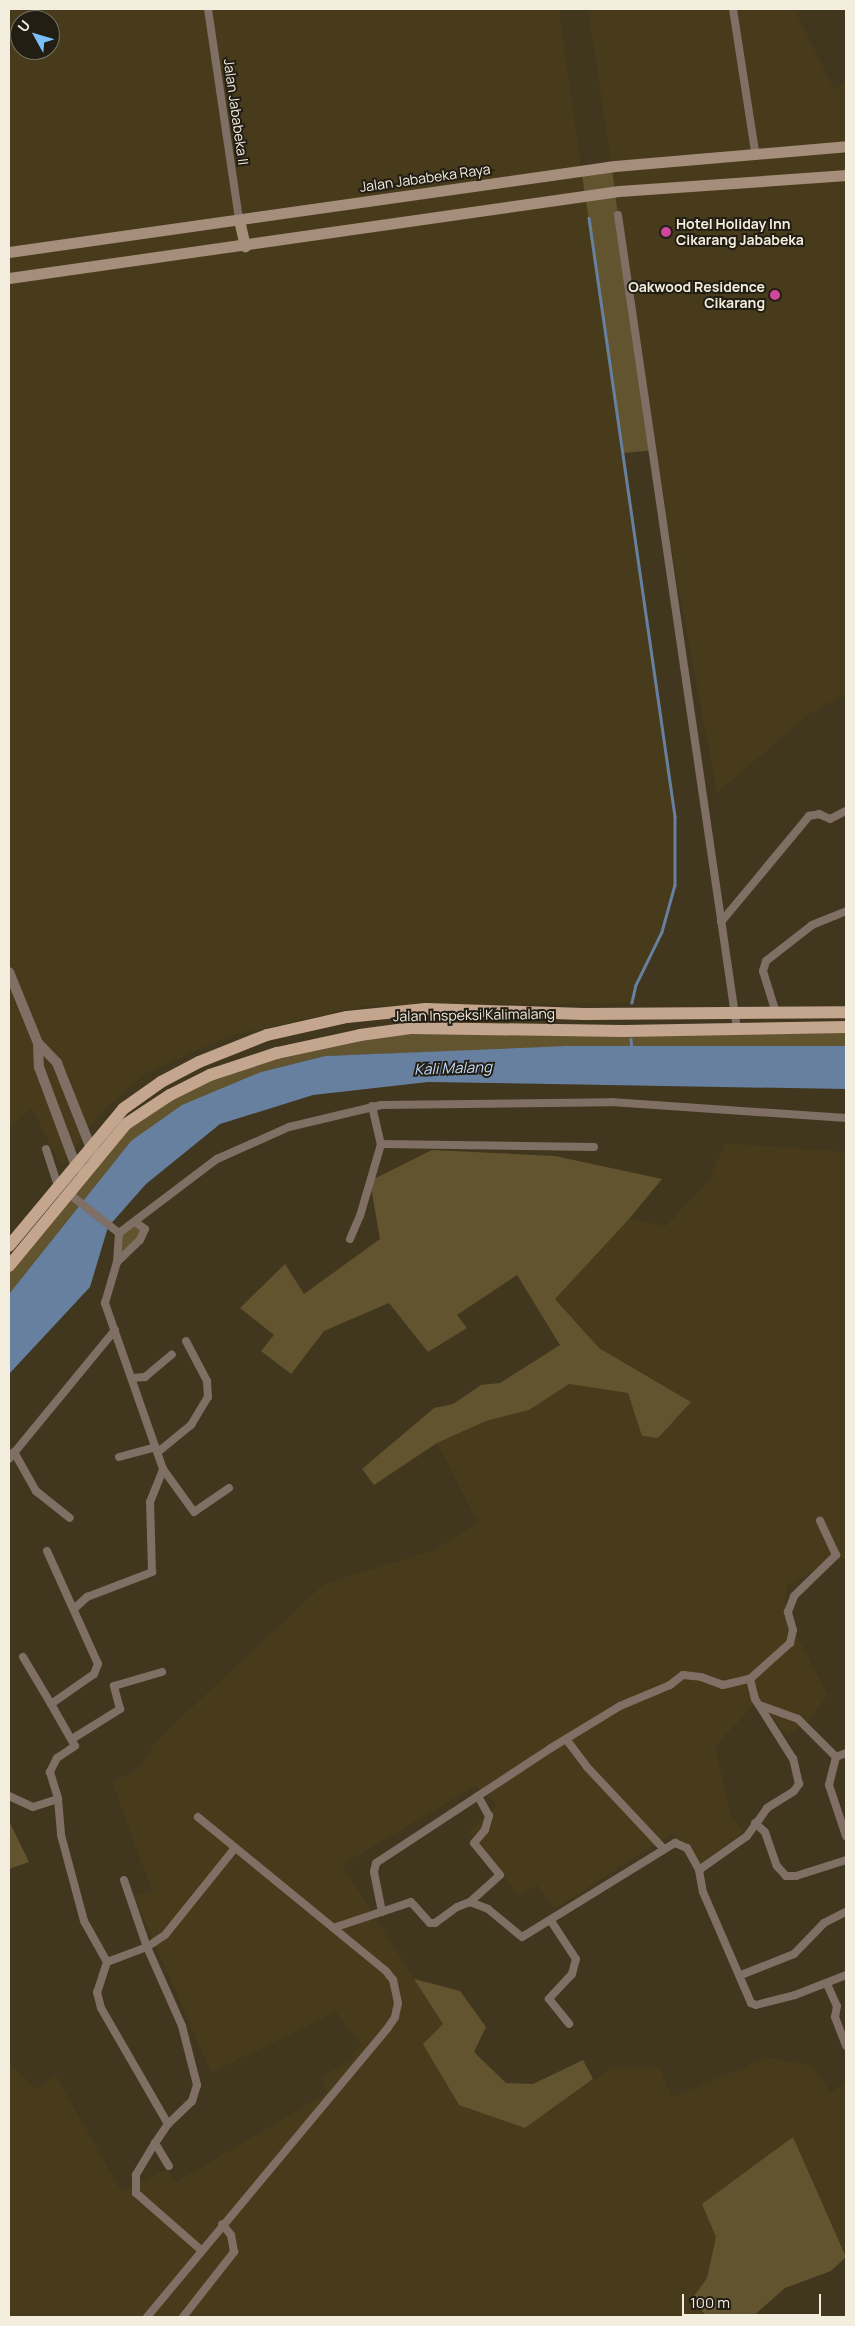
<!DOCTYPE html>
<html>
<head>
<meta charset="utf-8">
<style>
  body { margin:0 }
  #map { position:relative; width:855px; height:2326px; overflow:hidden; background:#41361e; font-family:Manrope,sans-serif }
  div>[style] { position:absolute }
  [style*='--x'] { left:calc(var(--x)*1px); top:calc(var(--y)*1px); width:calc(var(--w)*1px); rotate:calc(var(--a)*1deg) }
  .built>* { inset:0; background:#483b1b }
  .green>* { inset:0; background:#635430 }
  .water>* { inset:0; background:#6780a0 }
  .stream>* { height:2.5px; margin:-1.25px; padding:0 1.25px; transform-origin:1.25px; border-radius:1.25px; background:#6780a0 }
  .minor>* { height:8px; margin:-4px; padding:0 4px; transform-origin:4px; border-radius:4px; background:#7f6f64 }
  .tertiary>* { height:10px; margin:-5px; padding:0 5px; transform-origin:5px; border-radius:5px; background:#7f6f64 }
  .secondary>* { height:11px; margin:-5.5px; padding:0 5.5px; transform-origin:5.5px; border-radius:5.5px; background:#a68e7c }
  .primary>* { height:12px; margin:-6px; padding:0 6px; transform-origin:6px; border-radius:6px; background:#c4a58e }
  .dots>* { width:14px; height:14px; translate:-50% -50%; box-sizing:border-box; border:2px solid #231e14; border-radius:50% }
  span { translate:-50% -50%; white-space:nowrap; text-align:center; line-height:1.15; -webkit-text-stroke:4px #231e14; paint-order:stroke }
  .street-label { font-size:14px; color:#f3edde }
  .poi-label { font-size:14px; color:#f3edde; font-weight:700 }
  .left { translate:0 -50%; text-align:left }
  .right { translate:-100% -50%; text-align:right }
  .water-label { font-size:15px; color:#c4ddfe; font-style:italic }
  .frame { position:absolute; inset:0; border:10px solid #f3edde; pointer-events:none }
  .north { position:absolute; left:10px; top:10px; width:50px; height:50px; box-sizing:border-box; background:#231e14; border:1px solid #767165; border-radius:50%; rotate:309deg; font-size:14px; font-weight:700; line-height:20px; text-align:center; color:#f3edde }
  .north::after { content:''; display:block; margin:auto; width:18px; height:22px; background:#7abff8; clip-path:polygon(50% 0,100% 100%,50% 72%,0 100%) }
  .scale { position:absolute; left:682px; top:2294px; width:139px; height:22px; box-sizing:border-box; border:2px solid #f3edde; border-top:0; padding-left:6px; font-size:15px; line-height:18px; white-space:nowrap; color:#f3edde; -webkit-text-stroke:4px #231e14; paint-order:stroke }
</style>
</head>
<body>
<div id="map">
  <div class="built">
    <i style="clip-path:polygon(evenodd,9px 9px,559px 9px,581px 167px,611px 161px,588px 9px,794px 9px,834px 89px,846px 82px,846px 694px,812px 712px,717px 793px,653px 451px,624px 453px,675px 816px,675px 885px,662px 932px,636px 985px,632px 1003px,363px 1006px,230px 1036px,146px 1073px,102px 1112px,61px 1166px,32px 1108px,9px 1127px,9px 9px,20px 20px,50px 20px,50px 50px,20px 50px,20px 20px)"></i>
    <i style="clip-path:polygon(725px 1143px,846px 1152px,846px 1559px,832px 1561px,787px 1586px,785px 1613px,828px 1695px,808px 1721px,787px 1736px,759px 1700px,715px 1746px,731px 1815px,743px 1832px,696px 1868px,673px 1833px,555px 1909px,537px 1885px,519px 1896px,469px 1831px,497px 1805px,475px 1786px,342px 1865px,443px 2024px,525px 2128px,612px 2067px,659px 2067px,672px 2097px,768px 2057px,813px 2066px,830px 2092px,846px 2083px,846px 2256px,793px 2137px,716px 2237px,707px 2278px,692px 2299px,707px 2317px,9px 2317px,9px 2063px,37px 2089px,55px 2074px,121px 2191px,167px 2169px,176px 2182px,327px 2093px,321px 2076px,352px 2061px,353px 2051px,362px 2046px,336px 2012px,211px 2073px,134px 1896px,152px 1891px,112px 1782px,137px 1770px,158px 1739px,324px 1584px,434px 1550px,478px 1523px,437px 1443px,486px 1421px,529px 1410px,569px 1384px,628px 1393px,642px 1435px,691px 1402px,599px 1348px,555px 1298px,629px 1219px,666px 1226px,708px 1182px)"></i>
  </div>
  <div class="green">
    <i style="clip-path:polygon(611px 161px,618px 215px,653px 450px,624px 453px,581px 168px)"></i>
    <i style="clip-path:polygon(846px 1027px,846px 1046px,606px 1046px,325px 1056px,261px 1072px,131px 1141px,9px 1294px,9px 1266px,119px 1131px,210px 1075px,360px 1035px)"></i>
    <i style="clip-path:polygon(432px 1150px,555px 1156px,662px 1179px,629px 1219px,555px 1299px,599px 1348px,691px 1402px,658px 1438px,642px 1436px,628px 1393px,569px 1384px,529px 1410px,486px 1421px,437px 1443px,374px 1485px,362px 1469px,434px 1408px,453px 1404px,481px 1385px,500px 1383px,560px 1345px,517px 1275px,457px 1315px,467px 1328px,428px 1352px,389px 1303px,324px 1331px,291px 1374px,261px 1351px,274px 1335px,240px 1308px,285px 1264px,304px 1294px,380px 1239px,370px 1181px)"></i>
    <i style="clip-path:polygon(135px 1222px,145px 1229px,117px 1262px,119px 1233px)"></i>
    <i style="clip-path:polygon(9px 1821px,29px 1862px,9px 1869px)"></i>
    <i style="clip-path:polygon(414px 1979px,460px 1991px,486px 2027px,474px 2052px,506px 2083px,533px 2084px,583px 2060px,593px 2079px,525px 2128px,459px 2105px,423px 2044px,443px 2024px)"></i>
    <i style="clip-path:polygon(793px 2137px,846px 2257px,831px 2271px,785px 2288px,752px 2317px,707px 2317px,692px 2299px,707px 2278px,716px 2237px,702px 2204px)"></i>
  </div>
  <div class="water">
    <i style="clip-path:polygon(568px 1046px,846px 1046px,846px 1089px,428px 1082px,313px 1095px,220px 1124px,146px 1184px,108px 1227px,90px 1287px,9px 1374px,9px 1294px,131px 1141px,182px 1105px,261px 1072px,325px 1056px)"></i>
  </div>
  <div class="stream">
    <i style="--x:589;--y:218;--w:604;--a:81.82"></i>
    <i style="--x:675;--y:816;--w:69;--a:90"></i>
    <i style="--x:675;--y:885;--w:49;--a:105.5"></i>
    <i style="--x:662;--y:932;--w:59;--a:116.1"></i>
    <i style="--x:636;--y:985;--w:18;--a:103"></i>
    <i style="--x:631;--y:1039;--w:11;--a:85"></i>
  </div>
  <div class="minor">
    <i style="--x:208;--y:9;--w:213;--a:81.6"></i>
    <i style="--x:733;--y:9;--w:144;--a:81.2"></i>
    <i style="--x:618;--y:215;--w:823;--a:81.68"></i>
    <i style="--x:721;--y:922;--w:138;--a:-50.3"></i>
    <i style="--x:809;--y:816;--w:10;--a:-11"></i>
    <i style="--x:819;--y:814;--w:12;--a:24"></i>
    <i style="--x:830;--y:819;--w:18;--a:-27"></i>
    <i style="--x:776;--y:1013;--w:44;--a:-107.2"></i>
    <i style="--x:763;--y:971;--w:10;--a:-73"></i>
    <i style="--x:766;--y:961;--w:58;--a:-38"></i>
    <i style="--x:812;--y:925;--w:37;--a:-22"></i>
    <i style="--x:372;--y:1106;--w:39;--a:77"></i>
    <i style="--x:46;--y:1149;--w:38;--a:72"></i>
    <i style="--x:68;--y:1193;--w:65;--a:38.1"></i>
    <i style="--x:350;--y:1239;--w:25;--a:-67"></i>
    <i style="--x:360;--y:1216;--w:75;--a:-73.7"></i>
    <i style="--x:381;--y:1144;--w:213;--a:0.8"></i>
    <i style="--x:117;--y:1262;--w:32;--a:-44"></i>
    <i style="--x:140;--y:1240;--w:12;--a:-66"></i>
    <i style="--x:145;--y:1229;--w:12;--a:-145"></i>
    <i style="--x:132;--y:1378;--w:13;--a:-4"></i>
    <i style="--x:145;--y:1377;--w:35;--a:-40"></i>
    <i style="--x:14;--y:1452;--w:45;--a:60.6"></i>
    <i style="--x:36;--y:1491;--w:43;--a:38.5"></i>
    <i style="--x:158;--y:1452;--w:43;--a:-39.3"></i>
    <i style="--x:191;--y:1425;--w:33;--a:-59"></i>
    <i style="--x:208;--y:1397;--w:16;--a:-94"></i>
    <i style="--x:207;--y:1381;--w:45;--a:-117.7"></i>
    <i style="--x:119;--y:1457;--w:38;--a:-15"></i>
    <i style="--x:9;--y:1459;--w:167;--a:-50.6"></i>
    <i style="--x:229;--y:1488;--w:42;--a:145.6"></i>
    <i style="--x:194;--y:1512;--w:53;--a:-125.8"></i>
    <i style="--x:163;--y:1469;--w:176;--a:-109.3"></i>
    <i style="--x:105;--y:1303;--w:43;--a:-73.7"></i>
    <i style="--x:117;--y:1262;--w:29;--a:-86"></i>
    <i style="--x:119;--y:1233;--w:123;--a:-37.1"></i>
    <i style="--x:217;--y:1159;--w:79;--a:-24"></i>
    <i style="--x:289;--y:1127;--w:95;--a:-13.4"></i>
    <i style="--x:381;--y:1105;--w:230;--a:-0.7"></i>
    <i style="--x:611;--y:1102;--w:236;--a:3.9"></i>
    <i style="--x:47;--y:1551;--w:124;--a:65.7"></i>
    <i style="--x:98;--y:1664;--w:11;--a:112"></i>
    <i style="--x:94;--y:1674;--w:52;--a:145.1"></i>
    <i style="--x:51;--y:1704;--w:48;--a:60.3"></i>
    <i style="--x:75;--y:1746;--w:22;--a:146"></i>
    <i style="--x:57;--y:1758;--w:16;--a:117"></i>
    <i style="--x:50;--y:1772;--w:28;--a:73"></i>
    <i style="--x:58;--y:1799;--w:36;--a:85"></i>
    <i style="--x:61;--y:1835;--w:89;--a:75"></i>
    <i style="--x:84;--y:1921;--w:47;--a:60.7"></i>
    <i style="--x:74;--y:1609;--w:18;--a:-43"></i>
    <i style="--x:87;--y:1597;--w:70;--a:-21"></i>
    <i style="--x:152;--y:1572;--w:70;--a:-91.6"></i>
    <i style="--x:150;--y:1502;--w:35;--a:-68"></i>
    <i style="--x:23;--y:1657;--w:55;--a:59.2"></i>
    <i style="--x:759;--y:1705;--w:41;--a:19.7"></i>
    <i style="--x:798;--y:1719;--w:54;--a:45"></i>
    <i style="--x:836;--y:1757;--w:11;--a:-22"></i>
    <i style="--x:72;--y:1739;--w:57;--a:-32"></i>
    <i style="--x:120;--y:1709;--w:24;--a:-105"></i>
    <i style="--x:114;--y:1686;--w:50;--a:-16.3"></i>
    <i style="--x:566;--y:1739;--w:35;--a:53"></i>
    <i style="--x:587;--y:1767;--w:112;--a:46.8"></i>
    <i style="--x:836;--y:1757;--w:29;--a:104"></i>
    <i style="--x:829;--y:1785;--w:54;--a:71.6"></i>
    <i style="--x:9;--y:1796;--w:26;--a:25"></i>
    <i style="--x:33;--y:1807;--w:26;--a:-18"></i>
    <i style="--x:755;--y:1823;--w:13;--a:42"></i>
    <i style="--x:765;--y:1832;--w:36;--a:71"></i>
    <i style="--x:777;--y:1866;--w:13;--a:48"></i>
    <i style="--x:786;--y:1876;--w:10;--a:0"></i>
    <i style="--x:796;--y:1876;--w:52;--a:-17.7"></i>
    <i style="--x:699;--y:1870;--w:59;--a:-35.3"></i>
    <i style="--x:747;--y:1836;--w:34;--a:-54"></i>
    <i style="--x:767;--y:1808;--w:32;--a:-32"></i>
    <i style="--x:794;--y:1791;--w:9;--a:-54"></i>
    <i style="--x:799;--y:1784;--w:26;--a:-103"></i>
    <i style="--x:793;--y:1759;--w:71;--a:-122.3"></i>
    <i style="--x:755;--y:1699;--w:21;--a:-104"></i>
    <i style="--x:750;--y:1679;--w:54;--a:-42"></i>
    <i style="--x:790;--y:1643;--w:13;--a:-77"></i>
    <i style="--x:793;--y:1630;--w:19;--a:-106"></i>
    <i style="--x:788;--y:1612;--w:17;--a:-69"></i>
    <i style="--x:794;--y:1596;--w:59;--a:-44.3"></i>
    <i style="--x:836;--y:1555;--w:38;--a:-115"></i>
    <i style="--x:124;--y:1880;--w:71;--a:71.1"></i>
    <i style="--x:147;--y:1947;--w:86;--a:66.1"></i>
    <i style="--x:182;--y:2026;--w:61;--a:75.7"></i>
    <i style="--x:197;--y:2085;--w:17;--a:107"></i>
    <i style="--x:192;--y:2101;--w:33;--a:136"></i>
    <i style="--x:168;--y:2124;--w:23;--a:124"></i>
    <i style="--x:155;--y:2143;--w:27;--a:59"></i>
    <i style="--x:470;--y:1902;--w:40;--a:-42"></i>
    <i style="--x:500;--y:1875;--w:41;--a:-129.1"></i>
    <i style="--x:474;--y:1843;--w:17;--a:-50"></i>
    <i style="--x:485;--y:1830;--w:15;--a:-74"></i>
    <i style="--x:489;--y:1816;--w:23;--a:-119"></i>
    <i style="--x:382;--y:1912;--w:41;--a:-101.3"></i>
    <i style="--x:374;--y:1872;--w:9;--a:-77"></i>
    <i style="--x:376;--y:1863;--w:209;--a:-33.3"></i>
    <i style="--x:551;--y:1748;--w:81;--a:-31.3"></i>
    <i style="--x:620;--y:1706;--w:54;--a:-22.8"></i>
    <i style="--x:670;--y:1685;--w:16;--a:-38"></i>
    <i style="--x:683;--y:1675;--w:18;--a:6"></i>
    <i style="--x:701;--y:1677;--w:23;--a:20"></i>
    <i style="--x:723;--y:1685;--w:28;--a:-13"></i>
    <i style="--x:551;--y:1921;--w:45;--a:56.7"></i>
    <i style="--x:576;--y:1959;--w:16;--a:105"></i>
    <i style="--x:572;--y:1974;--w:34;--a:133"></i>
    <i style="--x:549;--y:1999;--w:32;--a:51"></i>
    <i style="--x:333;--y:1928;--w:82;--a:-18.4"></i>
    <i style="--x:411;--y:1902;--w:28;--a:48"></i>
    <i style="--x:430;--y:1923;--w:5;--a:0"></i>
    <i style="--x:435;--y:1923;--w:27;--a:-36"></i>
    <i style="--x:457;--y:1907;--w:14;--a:-21"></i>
    <i style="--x:470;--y:1902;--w:19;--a:21"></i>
    <i style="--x:488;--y:1909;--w:44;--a:39.5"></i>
    <i style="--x:522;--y:1937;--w:180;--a:-31.6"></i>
    <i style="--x:675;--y:1843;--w:13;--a:23"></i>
    <i style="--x:687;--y:1848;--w:25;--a:61"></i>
    <i style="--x:699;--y:1870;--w:22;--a:80"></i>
    <i style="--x:703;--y:1892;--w:121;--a:66.6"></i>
    <i style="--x:751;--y:2003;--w:5;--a:22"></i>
    <i style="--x:756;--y:2005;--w:40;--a:-14.4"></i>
    <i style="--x:795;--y:1995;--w:55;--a:-21.4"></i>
    <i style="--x:107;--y:1962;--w:32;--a:108"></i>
    <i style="--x:97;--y:1992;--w:16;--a:76"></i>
    <i style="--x:101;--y:2008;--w:134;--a:60"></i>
    <i style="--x:107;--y:1962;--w:43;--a:-20.6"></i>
    <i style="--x:147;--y:1947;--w:22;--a:-34"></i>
    <i style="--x:165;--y:1935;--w:112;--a:-51.2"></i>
    <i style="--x:741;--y:1975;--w:57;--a:-21.6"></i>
    <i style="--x:794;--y:1954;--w:43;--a:-45.9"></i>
    <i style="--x:824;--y:1923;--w:25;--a:-27"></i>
    <i style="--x:827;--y:1984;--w:24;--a:66"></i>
    <i style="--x:837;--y:2006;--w:11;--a:100"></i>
    <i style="--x:835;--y:2017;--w:31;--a:69"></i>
    <i style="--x:155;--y:2143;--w:37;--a:121"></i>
    <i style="--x:136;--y:2175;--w:18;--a:90"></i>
    <i style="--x:136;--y:2193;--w:86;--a:41.2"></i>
    <i style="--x:147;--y:2317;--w:375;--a:-50.2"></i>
    <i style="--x:387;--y:2029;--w:14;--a:-56"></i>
    <i style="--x:395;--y:2017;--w:14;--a:-78"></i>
    <i style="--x:398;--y:2003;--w:24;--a:-102"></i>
    <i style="--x:393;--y:1980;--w:11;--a:-128"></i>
    <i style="--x:386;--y:1971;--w:243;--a:-140.7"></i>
    <i style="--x:183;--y:2317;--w:83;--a:-51.9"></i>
    <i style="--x:234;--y:2252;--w:17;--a:-100"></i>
    <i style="--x:231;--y:2235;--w:14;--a:-129"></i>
  </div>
  <div class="tertiary">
    <i style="--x:9;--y:972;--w:77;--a:67.8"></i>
    <i style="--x:38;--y:1043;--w:24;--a:88"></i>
    <i style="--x:39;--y:1067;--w:103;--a:69.6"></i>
    <i style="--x:75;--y:1164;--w:8;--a:40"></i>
    <i style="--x:38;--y:1043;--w:28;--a:46"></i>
    <i style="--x:57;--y:1063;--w:89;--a:68.3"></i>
    <i style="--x:90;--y:1146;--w:7;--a:45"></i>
  </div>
  <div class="secondary">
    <i style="--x:239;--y:220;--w:27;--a:77"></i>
    <i style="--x:9;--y:252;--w:612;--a:-8.08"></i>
    <i style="--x:615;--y:166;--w:232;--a:-4.9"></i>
    <i style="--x:9;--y:278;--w:616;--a:-8.12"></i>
    <i style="--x:619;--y:191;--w:228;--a:-4"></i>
  </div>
  <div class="primary">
    <i style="--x:9;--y:1246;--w:178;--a:-50.2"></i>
    <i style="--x:123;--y:1109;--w:47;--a:-35.4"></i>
    <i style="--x:161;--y:1082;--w:43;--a:-27.8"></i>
    <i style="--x:199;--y:1062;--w:73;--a:-21.7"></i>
    <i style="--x:267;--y:1035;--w:82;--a:-12.7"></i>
    <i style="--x:347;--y:1017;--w:79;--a:-5.8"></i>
    <i style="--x:426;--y:1009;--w:158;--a:1.8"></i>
    <i style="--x:584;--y:1014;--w:262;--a:-0.4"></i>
    <i style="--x:9;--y:1266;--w:184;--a:-50.5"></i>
    <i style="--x:126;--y:1124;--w:53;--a:-33.4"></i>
    <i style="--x:170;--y:1095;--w:45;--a:-26.6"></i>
    <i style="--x:210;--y:1075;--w:71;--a:-18.2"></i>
    <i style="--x:277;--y:1053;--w:85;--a:-12.2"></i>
    <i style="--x:360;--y:1035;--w:51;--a:-7.8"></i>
    <i style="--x:411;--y:1028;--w:212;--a:0.8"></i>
    <i style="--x:623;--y:1031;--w:223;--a:-1"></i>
  </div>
  <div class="dots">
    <i style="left:666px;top:232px;background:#d1479c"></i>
    <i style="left:775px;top:295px;background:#d1479c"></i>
  </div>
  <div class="street-label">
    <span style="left:236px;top:112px;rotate:82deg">Jalan Jababeka II</span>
    <span style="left:425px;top:178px;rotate:-8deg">Jalan Jababeka Raya</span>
    <span style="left:474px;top:1015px;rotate:-1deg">Jalan Inspeksi Kalimalang</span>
  </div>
  <div class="poi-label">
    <span class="left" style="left:676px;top:232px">Hotel Holiday Inn<br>Cikarang Jababeka</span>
    <span class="right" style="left:765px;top:295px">Oakwood Residence<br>Cikarang</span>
  </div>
  <div class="water-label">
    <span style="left:453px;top:1068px;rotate:-2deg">Kali Malang</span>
  </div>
  <div class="frame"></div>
  <div class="north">U</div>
  <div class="scale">100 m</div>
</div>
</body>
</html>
